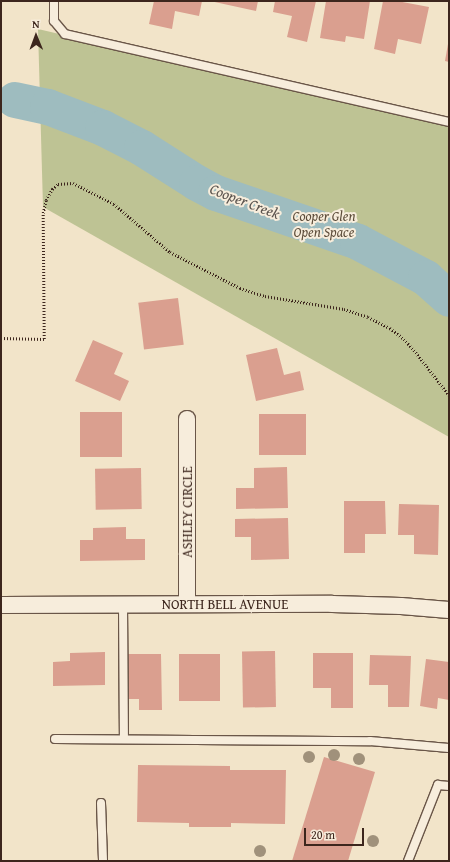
<!DOCTYPE html>
<html>
<head>
<meta charset="utf-8">
<style>
  body { margin:0 }
  #map { position:relative; width:450px; height:862px; overflow:hidden; background:#f2e4c9; font-family:"Gentium Book Plus",serif }
  div>[style] { position:absolute }
  [style*='--x'] { left:calc(var(--x)*1px); top:calc(var(--y)*1px); width:calc(var(--w)*1px); rotate:calc(var(--a)*1deg) }
  .green>* { inset:0; background:#bec394 }
  .river>* { height:36px; margin:-18px; padding:0 18px; transform-origin:18px; border-radius:18px; background:#9ebcbf }
  .building>* { inset:0; background:#da9f8f; transform-origin:0 0 }
  .path>* { height:2.5px; margin-top:-1.25px; transform-origin:0; background:repeating-linear-gradient(90deg,#3d261d 0 1px,transparent 0 3px) }
  .roads { filter:drop-shadow(1px 0 #6a5648) drop-shadow(-1px 0 #6a5648) drop-shadow(0 1px #6a5648) drop-shadow(0 -1px #6a5648) }
  .lane>* { height:8px; margin:-4px; padding:0 4px; transform-origin:4px; border-radius:4px; background:#f7eddc }
  .street>* { height:16px; margin:-8px; padding:0 8px; transform-origin:8px; border-radius:8px; background:#f7eddc }
  .trees>* { width:12px; height:12px; margin:-6px; border-radius:50%; background:#a0917b }
  span { translate:-50% -50%; white-space:nowrap; text-align:center; line-height:1.15; -webkit-text-stroke:4px #f7eddc; paint-order:stroke }
  .park-label { font-size:14px; color:#5d4d3b; font-style:italic }
  .street-label { font-size:14px; color:#3d261d }
  .water-label { font-size:15px; color:#5a534e; font-style:italic }
  .frame { position:absolute; inset:0; border:2px solid #3d261d; pointer-events:none }
  .north { position:absolute; left:16px; top:16px; width:40px; height:40px; -webkit-text-stroke:3px #f7eddc; paint-order:stroke; rotate:359deg; font-size:11px; font-weight:700; line-height:16px; text-align:center; color:#3d261d }
  .north::after { content:''; display:block; margin:auto; width:14px; height:18px; background:#3d261d; clip-path:polygon(50% 0,100% 100%,50% 72%,0 100%) }
  .scale { position:absolute; left:304px; top:828px; width:60px; height:18px; box-sizing:border-box; border:2px solid #3d261d; border-top:0; padding-left:5px; font-size:12px; line-height:14px; white-space:nowrap; color:#3d261d; -webkit-text-stroke:3px #f7eddc; paint-order:stroke }
</style>
</head>
<body>
<div id="map">
  <div class="green">
    <i style="clip-path:polygon(38px 29px,449px 125px,449px 437px,43px 207px)"></i>
  </div>
  <div class="river">
    <i style="--x:15;--y:100;--w:34;--a:12"></i>
    <i style="--x:48;--y:107;--w:59;--a:20.9"></i>
    <i style="--x:103;--y:128;--w:44;--a:27.1"></i>
    <i style="--x:142;--y:148;--w:65;--a:32.5"></i>
    <i style="--x:197;--y:183;--w:21;--a:28"></i>
    <i style="--x:216;--y:193;--w:150;--a:19"></i>
    <i style="--x:358;--y:242;--w:77;--a:27.9"></i>
    <i style="--x:426;--y:278;--w:31;--a:42"></i>
  </div>
  <div class="building">
    <i style="clip-path:polygon(154px 1px,202px 1px,199px 16px,175px 11px,172px 29px,149px 24px)"></i>
    <i style="clip-path:polygon(210px 1px,258px 1px,256px 11px)"></i>
    <i style="clip-path:polygon(275px 1px,316px 1px,307px 42px,287px 37px,292px 16px,273px 12px)"></i>
    <i style="clip-path:polygon(326px 1px,370px 1px,364px 39px,346px 36px,345px 42px,320px 38px)"></i>
    <i style="clip-path:polygon(383px 1px,397px 1px,429px 7px,421px 44px,398px 39px,395px 54px,374px 49px)"></i>
    <i style="clip-path:polygon(448px 44px,449px 44px,449px 62px,445px 61px)"></i>
    <i style="left:178px;top:298px;width:47px;height:40px;rotate:83deg"></i>
    <i style="clip-path:polygon(93px 340px,123px 353px,114px 374px,129px 381px,120px 401px,75px 381px)"></i>
    <i style="clip-path:polygon(277px 348px,284px 375px,300px 371px,304px 390px,256px 401px,246px 355px)"></i>
    <i style="left:80px;top:412px;width:42px;height:45px"></i>
    <i style="left:259px;top:414px;width:47px;height:41px"></i>
    <i style="clip-path:polygon(287px 467px,288px 508px,236px 509px,236px 488px,254px 488px,254px 468px)"></i>
    <i style="left:141px;top:468px;width:41px;height:46px;rotate:89deg"></i>
    <i style="clip-path:polygon(344px 501px,385px 501px,386px 534px,365px 534px,365px 553px,344px 553px)"></i>
    <i style="clip-path:polygon(399px 504px,439px 505px,438px 555px,414px 554px,414px 535px,398px 535px)"></i>
    <i style="clip-path:polygon(288px 518px,289px 559px,251px 560px,251px 537px,235px 537px,235px 519px)"></i>
    <i style="clip-path:polygon(126px 527px,126px 539px,145px 539px,145px 560px,80px 561px,80px 540px,93px 540px,93px 528px)"></i>
    <i style="left:275px;top:651px;width:56px;height:33px;rotate:89deg"></i>
    <i style="clip-path:polygon(105px 652px,105px 685px,53px 686px,53px 662px,70px 661px,70px 653px)"></i>
    <i style="clip-path:polygon(313px 653px,353px 653px,353px 708px,331px 708px,331px 688px,313px 688px)"></i>
    <i style="clip-path:polygon(126px 654px,161px 654px,162px 710px,139px 710px,139px 699px,127px 699px)"></i>
    <i style="left:179px;top:654px;width:41px;height:47px"></i>
    <i style="clip-path:polygon(370px 655px,411px 656px,409px 707px,388px 707px,388px 685px,369px 685px)"></i>
    <i style="clip-path:polygon(426px 659px,449px 662px,449px 700px,438px 698px,437px 709px,420px 706px)"></i>
    <i style="clip-path:polygon(324px 757px,375px 772px,348px 861px,292px 861px)"></i>
    <i style="clip-path:polygon(138px 765px,230px 766px,230px 770px,286px 770px,285px 824px,231px 823px,231px 827px,189px 827px,189px 823px,137px 822px)"></i>
  </div>
  <div class="path">
    <i style="--x:1;--y:338;--w:43;--a:1.3"></i>
    <i style="--x:44;--y:339;--w:126;--a:-90.5"></i>
    <i style="--x:43;--y:213;--w:13;--a:-77"></i>
    <i style="--x:46;--y:200;--w:13;--a:-61"></i>
    <i style="--x:52;--y:189;--w:8;--a:-40"></i>
    <i style="--x:58;--y:184;--w:15;--a:-4"></i>
    <i style="--x:73;--y:183;--w:46;--a:27.1"></i>
    <i style="--x:114;--y:204;--w:74;--a:40.6"></i>
    <i style="--x:170;--y:252;--w:79;--a:27.2"></i>
    <i style="--x:240;--y:288;--w:26;--a:18"></i>
    <i style="--x:265;--y:296;--w:80;--a:9.3"></i>
    <i style="--x:344;--y:309;--w:25;--a:18"></i>
    <i style="--x:368;--y:317;--w:25;--a:27"></i>
    <i style="--x:390;--y:328;--w:18;--a:38"></i>
    <i style="--x:404;--y:339;--w:15;--a:48"></i>
    <i style="--x:414;--y:350;--w:57;--a:52.1"></i>
  </div>
  <div class="roads">
    <div class="lane">
      <i style="--x:54;--y:1;--w:20;--a:90"></i>
      <i style="--x:54;--y:21;--w:17;--a:50"></i>
      <i style="--x:65;--y:34;--w:394;--a:12.9"></i>
      <i style="--x:123;--y:604;--w:135;--a:89.6"></i>
      <i style="--x:55;--y:739;--w:315;--a:0.4"></i>
      <i style="--x:370;--y:741;--w:79;--a:5.1"></i>
      <i style="--x:101;--y:803;--w:58;--a:88"></i>
      <i style="--x:408;--y:861;--w:82;--a:-68.5"></i>
      <i style="--x:438;--y:785;--w:11;--a:5"></i>
    </div>
    <div class="street">
      <i style="--x:187;--y:419;--w:185;--a:90"></i>
      <i style="--x:1;--y:605;--w:331;--a:-0.2"></i>
      <i style="--x:332;--y:604;--w:69;--a:1.7"></i>
      <i style="--x:401;--y:606;--w:48;--a:4.8"></i>
    </div>
  </div>
  <div class="trees">
    <i style="left:334px;top:755px"></i>
    <i style="left:309px;top:757px"></i>
    <i style="left:359px;top:759px"></i>
    <i style="left:373px;top:841px"></i>
    <i style="left:260px;top:851px"></i>
  </div>
  <div class="park-label">
    <span style="left:324px;top:224px">Cooper Glen<br>Open Space</span>
  </div>
  <div class="street-label">
    <span style="left:187px;top:512px;rotate:-90deg">ASHLEY CIRCLE</span>
    <span style="left:225px;top:604px">NORTH BELL AVENUE</span>
  </div>
  <div class="water-label">
    <span style="left:245px;top:201px;rotate:21deg">Cooper Creek</span>
  </div>
  <div class="frame"></div>
  <div class="north">N</div>
  <div class="scale">20 m</div>
</div>
</body>
</html>
